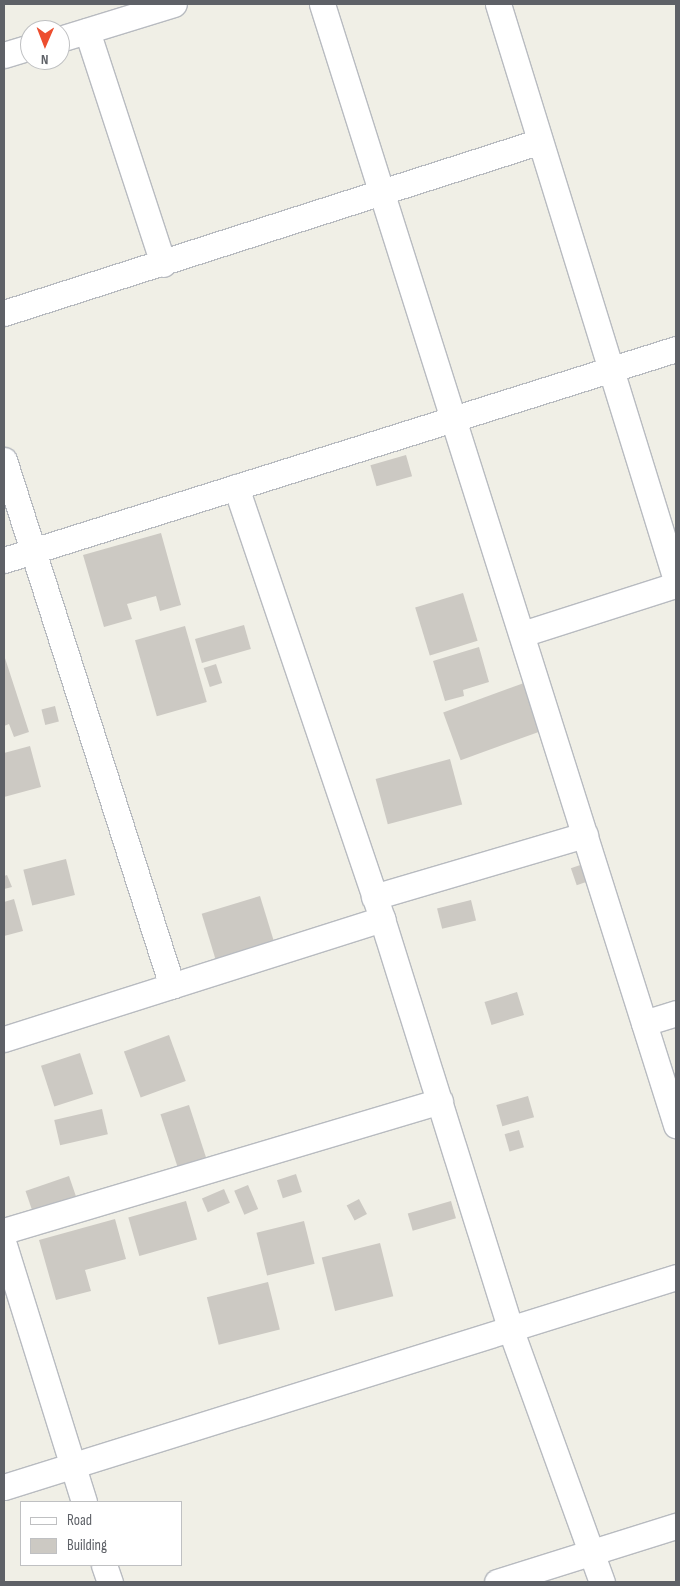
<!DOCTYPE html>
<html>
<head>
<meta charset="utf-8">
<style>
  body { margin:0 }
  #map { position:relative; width:680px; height:1586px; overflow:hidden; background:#f0efe6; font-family:"Sofia Sans Condensed",sans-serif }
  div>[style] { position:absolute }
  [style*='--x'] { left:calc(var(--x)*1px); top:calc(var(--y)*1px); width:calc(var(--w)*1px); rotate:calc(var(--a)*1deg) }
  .building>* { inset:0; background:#ccc9c3; transform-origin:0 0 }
  .roads { filter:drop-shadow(1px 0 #b8bbc0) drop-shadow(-1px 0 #b8bbc0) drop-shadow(0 1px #b8bbc0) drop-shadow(0 -1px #b8bbc0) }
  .minor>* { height:25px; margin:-12.5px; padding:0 12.5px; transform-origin:12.5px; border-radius:12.5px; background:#fff }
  span { translate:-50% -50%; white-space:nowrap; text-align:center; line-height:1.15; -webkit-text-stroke:4.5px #fff; paint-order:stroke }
  .frame { position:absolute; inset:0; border:5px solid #5e6167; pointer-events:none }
  .legend { position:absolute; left:20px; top:1501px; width:162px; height:65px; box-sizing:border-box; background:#fff; border:1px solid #bfc0c2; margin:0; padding:6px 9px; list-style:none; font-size:15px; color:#5e6167 }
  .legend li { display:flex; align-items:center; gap:10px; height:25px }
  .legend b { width:25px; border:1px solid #bfc0c2 }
  .north { position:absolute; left:20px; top:20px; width:50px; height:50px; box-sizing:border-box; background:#fff; border:1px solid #bfc0c2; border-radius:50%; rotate:181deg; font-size:14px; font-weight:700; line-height:20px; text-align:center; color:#5e6167 }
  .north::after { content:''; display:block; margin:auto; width:18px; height:22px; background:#ed4e2f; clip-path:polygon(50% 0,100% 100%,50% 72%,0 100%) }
</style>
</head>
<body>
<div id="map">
  <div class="building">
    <i style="left:406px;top:455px;width:22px;height:37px;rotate:74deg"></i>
    <i style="clip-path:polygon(161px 533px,181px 605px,160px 611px,156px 596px,127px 604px,132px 619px,104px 627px,83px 555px)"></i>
    <i style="left:463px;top:593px;width:50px;height:50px;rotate:73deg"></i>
    <i style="left:244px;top:625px;width:25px;height:51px;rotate:74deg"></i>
    <i style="left:185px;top:626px;width:79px;height:52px;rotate:74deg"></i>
    <i style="clip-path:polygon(479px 647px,489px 682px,463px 690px,464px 696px,445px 701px,433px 661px)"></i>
    <i style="clip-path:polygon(4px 655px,29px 732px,14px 737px,9px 724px,4px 726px)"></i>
    <i style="left:216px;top:664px;width:20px;height:13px;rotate:72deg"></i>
    <i style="left:524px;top:683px;width:51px;height:86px;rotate:70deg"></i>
    <i style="left:55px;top:706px;width:16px;height:14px;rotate:76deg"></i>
    <i style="clip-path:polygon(30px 746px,41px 787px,4px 797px,4px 753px)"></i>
    <i style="left:450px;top:759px;width:47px;height:77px;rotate:75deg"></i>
    <i style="left:66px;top:859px;width:37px;height:44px;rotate:76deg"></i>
    <i style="left:586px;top:863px;width:18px;height:16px;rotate:71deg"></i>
    <i style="clip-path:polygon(7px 875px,12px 887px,4px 889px,4px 876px)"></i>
    <i style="left:260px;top:896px;width:49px;height:61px;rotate:73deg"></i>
    <i style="clip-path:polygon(14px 899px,23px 931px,4px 936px,4px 902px)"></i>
    <i style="left:471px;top:900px;width:21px;height:35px;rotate:76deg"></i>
    <i style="left:517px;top:992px;width:24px;height:34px;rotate:73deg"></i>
    <i style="left:169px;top:1035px;width:49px;height:48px;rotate:70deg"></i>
    <i style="left:80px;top:1053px;width:43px;height:41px;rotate:72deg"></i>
    <i style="left:528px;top:1096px;width:22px;height:33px;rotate:74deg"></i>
    <i style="left:189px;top:1105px;width:57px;height:30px;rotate:72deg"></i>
    <i style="left:102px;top:1109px;width:26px;height:49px;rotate:77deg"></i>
    <i style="left:519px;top:1130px;width:18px;height:15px;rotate:74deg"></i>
    <i style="left:296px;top:1174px;width:19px;height:20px;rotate:72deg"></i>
    <i style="left:69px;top:1176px;width:24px;height:46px;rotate:71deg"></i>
    <i style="left:248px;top:1185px;width:26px;height:15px;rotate:67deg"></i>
    <i style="left:224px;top:1189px;width:15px;height:24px;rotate:67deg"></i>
    <i style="left:359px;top:1199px;width:17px;height:14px;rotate:62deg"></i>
    <i style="left:186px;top:1201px;width:40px;height:60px;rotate:74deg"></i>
    <i style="left:451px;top:1201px;width:18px;height:45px;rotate:74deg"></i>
    <i style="clip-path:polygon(115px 1219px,126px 1259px,85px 1270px,91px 1291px,56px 1300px,39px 1240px)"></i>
    <i style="left:304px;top:1221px;width:44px;height:49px;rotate:76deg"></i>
    <i style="left:380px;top:1243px;width:55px;height:60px;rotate:76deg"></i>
    <i style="left:268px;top:1282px;width:49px;height:63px;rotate:76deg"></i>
  </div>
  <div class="roads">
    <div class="minor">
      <i style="--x:322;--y:4;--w:1176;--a:72.47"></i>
      <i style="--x:498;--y:4;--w:603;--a:72.83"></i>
      <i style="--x:87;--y:31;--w:245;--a:71.9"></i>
      <i style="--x:60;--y:39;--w:119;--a:-17.1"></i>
      <i style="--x:4;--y:55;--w:27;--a:-17"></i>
      <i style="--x:4;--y:313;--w:561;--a:-17.76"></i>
      <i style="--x:4;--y:460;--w:552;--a:72.29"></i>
      <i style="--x:236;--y:487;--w:456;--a:71.3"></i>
      <i style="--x:382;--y:919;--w:429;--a:72.6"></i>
      <i style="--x:510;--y:1328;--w:270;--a:70.1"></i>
      <i style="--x:4;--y:560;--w:704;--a:-17.43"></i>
      <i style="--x:522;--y:634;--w:162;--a:-17.7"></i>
      <i style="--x:374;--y:897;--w:220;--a:-16.4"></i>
      <i style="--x:644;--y:1023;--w:34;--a:-17"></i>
      <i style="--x:4;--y:1039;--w:397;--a:-17.6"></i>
      <i style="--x:4;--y:1231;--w:455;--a:-16.6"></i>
      <i style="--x:4;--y:1245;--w:269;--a:72.7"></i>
      <i style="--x:4;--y:1487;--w:704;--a:-17.35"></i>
      <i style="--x:104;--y:1565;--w:18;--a:71"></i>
      <i style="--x:497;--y:1582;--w:188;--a:-17.4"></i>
    </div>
  </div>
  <div class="frame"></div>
  <ul class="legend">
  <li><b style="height:6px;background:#fff"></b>Road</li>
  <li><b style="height:14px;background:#ccc9c3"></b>Building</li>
  </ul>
  <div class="north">N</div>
</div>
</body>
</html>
